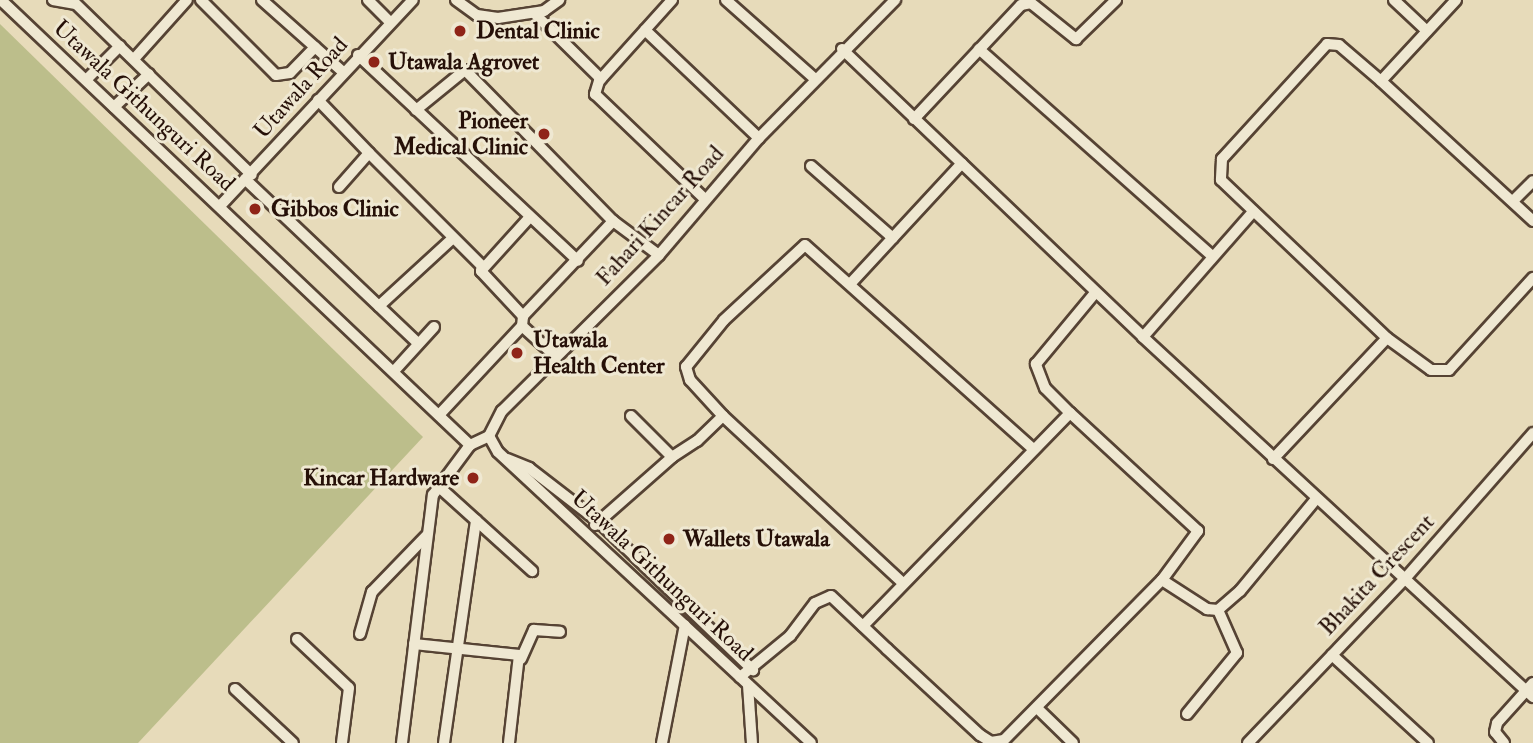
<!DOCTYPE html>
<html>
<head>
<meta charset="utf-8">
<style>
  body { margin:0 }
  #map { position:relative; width:1533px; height:743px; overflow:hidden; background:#e7dbba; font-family:"IM FELL Double Pica",serif }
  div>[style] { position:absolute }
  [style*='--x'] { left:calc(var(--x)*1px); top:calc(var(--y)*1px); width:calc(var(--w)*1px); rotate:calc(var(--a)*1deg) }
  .green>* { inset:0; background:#bcbe8b }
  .roads { filter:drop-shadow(2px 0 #564334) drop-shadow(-2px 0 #564334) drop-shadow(0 2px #564334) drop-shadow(0 -2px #564334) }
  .minor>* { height:10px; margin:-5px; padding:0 5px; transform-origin:5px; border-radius:5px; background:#efe8d2 }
  .dots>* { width:19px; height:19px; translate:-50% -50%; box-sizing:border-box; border:4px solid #efe8d2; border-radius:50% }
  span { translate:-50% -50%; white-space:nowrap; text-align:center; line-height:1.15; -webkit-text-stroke:6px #efe8d2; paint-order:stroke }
  .poi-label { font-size:23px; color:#261008; font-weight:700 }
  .left { translate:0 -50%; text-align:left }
  .right { translate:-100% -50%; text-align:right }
  .street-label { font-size:23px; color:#261008 }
</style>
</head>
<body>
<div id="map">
  <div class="green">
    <i style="clip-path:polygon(0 24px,423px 437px,138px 743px,0 743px)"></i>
  </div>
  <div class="roads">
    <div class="minor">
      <i style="--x:1;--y:0;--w:647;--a:43.5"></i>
      <i style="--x:53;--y:0;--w:23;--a:10"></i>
      <i style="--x:76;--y:4;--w:245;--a:44.2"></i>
      <i style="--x:201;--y:0;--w:106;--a:45"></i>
      <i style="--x:276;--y:75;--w:14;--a:-8"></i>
      <i style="--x:290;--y:73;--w:36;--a:-46"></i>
      <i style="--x:262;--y:0;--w:108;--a:41.6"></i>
      <i style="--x:368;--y:0;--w:30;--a:45"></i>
      <i style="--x:456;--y:0;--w:26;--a:36"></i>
      <i style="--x:477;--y:15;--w:21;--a:8"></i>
      <i style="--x:498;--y:18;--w:47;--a:-8.7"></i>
      <i style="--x:544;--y:11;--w:19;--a:-36"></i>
      <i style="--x:672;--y:0;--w:109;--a:132"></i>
      <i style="--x:599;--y:81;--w:14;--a:107"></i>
      <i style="--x:595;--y:94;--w:151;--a:43.7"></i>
      <i style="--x:726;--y:0;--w:118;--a:41.6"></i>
      <i style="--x:1394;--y:0;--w:45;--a:43.2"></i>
      <i style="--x:1456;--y:0;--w:110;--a:132.8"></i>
      <i style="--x:1381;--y:81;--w:207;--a:42.6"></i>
      <i style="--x:534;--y:13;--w:94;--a:44.6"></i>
      <i style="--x:645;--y:30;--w:157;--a:43.5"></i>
      <i style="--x:842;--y:49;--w:417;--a:43.7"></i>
      <i style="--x:1143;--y:337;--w:167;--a:-48.7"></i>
      <i style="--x:979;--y:49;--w:312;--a:41.6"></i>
      <i style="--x:358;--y:55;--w:301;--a:43.1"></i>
      <i style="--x:134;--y:59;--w:79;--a:-48.1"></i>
      <i style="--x:86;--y:80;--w:48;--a:-45"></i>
      <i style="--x:1381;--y:81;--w:55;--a:-139.4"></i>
      <i style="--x:1339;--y:45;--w:12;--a:-175"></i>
      <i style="--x:1327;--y:44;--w:156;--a:132.4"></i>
      <i style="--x:1222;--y:159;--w:21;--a:93"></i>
      <i style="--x:1221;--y:180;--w:229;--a:43.6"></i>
      <i style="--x:1387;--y:338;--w:54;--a:36"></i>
      <i style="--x:1431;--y:370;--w:18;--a:0"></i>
      <i style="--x:1449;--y:370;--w:125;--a:-47.6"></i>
      <i style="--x:318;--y:100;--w:74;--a:46.1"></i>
      <i style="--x:114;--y:107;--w:48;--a:-43.3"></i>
      <i style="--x:416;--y:110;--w:63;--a:-39.2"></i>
      <i style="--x:465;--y:70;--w:211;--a:45.6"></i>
      <i style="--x:613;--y:221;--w:57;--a:36.5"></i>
      <i style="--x:914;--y:119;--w:156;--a:-46.8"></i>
      <i style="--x:1021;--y:5;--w:10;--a:-11"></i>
      <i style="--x:1031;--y:3;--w:58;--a:38.7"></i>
      <i style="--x:1076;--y:39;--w:56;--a:-44.3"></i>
      <i style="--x:811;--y:166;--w:109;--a:41.3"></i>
      <i style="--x:245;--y:179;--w:238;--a:43.5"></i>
      <i style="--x:339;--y:187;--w:45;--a:-48.6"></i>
      <i style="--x:369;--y:153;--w:160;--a:45"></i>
      <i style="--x:482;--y:266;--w:5;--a:101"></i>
      <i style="--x:481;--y:271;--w:62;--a:47"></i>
      <i style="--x:1513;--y:201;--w:28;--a:-45"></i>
      <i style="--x:220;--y:206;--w:282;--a:-46.9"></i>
      <i style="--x:481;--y:271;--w:73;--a:-47.8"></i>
      <i style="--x:851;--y:283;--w:163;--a:-47.2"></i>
      <i style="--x:379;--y:306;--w:100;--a:-42.6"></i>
      <i style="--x:522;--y:326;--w:43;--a:42.2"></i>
      <i style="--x:1143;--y:337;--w:531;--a:42.71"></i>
      <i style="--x:395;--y:370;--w:58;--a:-47.8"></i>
      <i style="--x:1070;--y:413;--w:35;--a:-135"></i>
      <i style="--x:1045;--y:388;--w:26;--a:-111"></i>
      <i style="--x:1036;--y:364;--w:92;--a:-50.3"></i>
      <i style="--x:439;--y:415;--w:122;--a:-47"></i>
      <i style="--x:522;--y:326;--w:10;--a:-84"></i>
      <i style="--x:523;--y:316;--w:131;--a:-46.5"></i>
      <i style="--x:631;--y:416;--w:58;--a:45"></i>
      <i style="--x:672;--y:457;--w:30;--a:-33"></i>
      <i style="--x:697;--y:441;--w:36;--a:-44"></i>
      <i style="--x:723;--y:416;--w:49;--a:-132.5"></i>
      <i style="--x:690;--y:380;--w:14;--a:-107"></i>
      <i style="--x:686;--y:367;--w:60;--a:-51"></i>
      <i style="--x:724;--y:320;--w:110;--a:-42.8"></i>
      <i style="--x:805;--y:245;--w:305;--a:41.8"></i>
      <i style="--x:723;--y:416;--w:246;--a:42.9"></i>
      <i style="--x:489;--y:436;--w:28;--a:-63"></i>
      <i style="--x:502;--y:411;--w:221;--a:-44.8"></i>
      <i style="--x:659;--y:255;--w:154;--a:-49.5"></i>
      <i style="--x:759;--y:138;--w:194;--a:-45.4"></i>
      <i style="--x:489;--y:436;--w:18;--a:61"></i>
      <i style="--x:498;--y:452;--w:427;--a:42.9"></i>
      <i style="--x:507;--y:459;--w:24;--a:22"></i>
      <i style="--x:529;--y:468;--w:88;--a:37.6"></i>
      <i style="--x:599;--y:522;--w:214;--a:43.9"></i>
      <i style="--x:1273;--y:459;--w:166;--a:-46.7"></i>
      <i style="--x:438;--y:486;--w:127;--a:42.1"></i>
      <i style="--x:595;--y:525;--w:103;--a:-41.4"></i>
      <i style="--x:1162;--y:580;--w:54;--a:32.8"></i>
      <i style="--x:1207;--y:609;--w:11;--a:5"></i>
      <i style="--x:1218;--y:610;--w:29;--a:-41"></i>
      <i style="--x:1240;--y:591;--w:119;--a:-50.4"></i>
      <i style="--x:360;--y:634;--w:44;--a:-74.1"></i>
      <i style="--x:372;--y:592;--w:79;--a:-46"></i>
      <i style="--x:297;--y:639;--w:71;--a:43.3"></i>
      <i style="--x:349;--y:688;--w:55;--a:97.3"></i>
      <i style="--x:414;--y:644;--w:106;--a:6"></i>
      <i style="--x:519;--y:655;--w:89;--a:96.5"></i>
      <i style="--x:1332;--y:655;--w:130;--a:42.5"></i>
      <i style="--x:521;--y:659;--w:32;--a:-66"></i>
      <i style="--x:534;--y:630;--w:26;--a:4"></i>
      <i style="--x:740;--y:677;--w:65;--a:-39.4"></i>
      <i style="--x:790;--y:636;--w:41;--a:-52.9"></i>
      <i style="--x:815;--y:603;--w:17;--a:-24"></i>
      <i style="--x:831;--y:596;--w:77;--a:43.4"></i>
      <i style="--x:887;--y:649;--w:127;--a:42.8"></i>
      <i style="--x:980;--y:735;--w:13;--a:32"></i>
      <i style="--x:991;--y:742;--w:13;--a:-9"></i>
      <i style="--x:1004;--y:740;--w:225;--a:-45.4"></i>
      <i style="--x:1162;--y:580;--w:61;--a:-53.7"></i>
      <i style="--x:1198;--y:531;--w:174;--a:-137.3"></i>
      <i style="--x:1070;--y:413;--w:297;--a:134.2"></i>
      <i style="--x:748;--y:685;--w:58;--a:86.1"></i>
      <i style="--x:235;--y:689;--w:79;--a:43"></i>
      <i style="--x:1037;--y:708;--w:50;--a:44.2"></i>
      <i style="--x:1187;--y:714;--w:79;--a:-50.7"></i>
      <i style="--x:1237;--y:653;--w:47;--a:-113.8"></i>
      <i style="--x:402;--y:743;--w:250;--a:-82.9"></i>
      <i style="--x:433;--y:495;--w:62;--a:-53.5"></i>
      <i style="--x:470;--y:445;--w:21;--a:-25"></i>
      <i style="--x:444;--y:743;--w:225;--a:-81.8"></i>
      <i style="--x:662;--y:743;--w:120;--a:-79"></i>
      <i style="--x:1248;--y:743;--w:224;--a:-46.3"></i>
      <i style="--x:1403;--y:581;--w:197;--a:-48.7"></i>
      <i style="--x:1504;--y:743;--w:14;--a:-129"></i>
      <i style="--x:1495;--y:732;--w:9;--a:-77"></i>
      <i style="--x:1497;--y:723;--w:54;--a:-48"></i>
    </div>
  </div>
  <div class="dots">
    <i style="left:460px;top:31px;background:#8f2418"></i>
    <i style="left:374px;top:62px;background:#8f2418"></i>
    <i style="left:544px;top:134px;background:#8f2418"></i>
    <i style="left:255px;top:209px;background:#8f2418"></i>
    <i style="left:517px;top:353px;background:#8f2418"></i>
    <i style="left:473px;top:478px;background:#8f2418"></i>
    <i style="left:669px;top:539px;background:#8f2418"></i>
  </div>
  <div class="poi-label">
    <span class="left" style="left:476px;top:31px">Dental Clinic</span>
    <span class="left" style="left:388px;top:62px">Utawala Agrovet</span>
    <span class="right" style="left:528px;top:134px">Pioneer<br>Medical Clinic</span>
    <span class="left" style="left:271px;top:209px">Gibbos Clinic</span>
    <span class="left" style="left:533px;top:353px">Utawala<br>Health Center</span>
    <span class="right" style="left:459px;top:478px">Kincar Hardware</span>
    <span class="left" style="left:683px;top:539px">Wallets Utawala</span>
  </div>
  <div class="street-label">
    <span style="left:301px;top:88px;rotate:-48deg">Utawala Road</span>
    <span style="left:144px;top:106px;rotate:43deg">Utawala Githunguri Road</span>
    <span style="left:660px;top:216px;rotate:-48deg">Fahari Kincar Road</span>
    <span style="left:1377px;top:575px;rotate:-47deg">Bhakita Crescent</span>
    <span style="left:662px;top:576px;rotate:43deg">Utawala Githunguri Road</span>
  </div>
</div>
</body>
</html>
